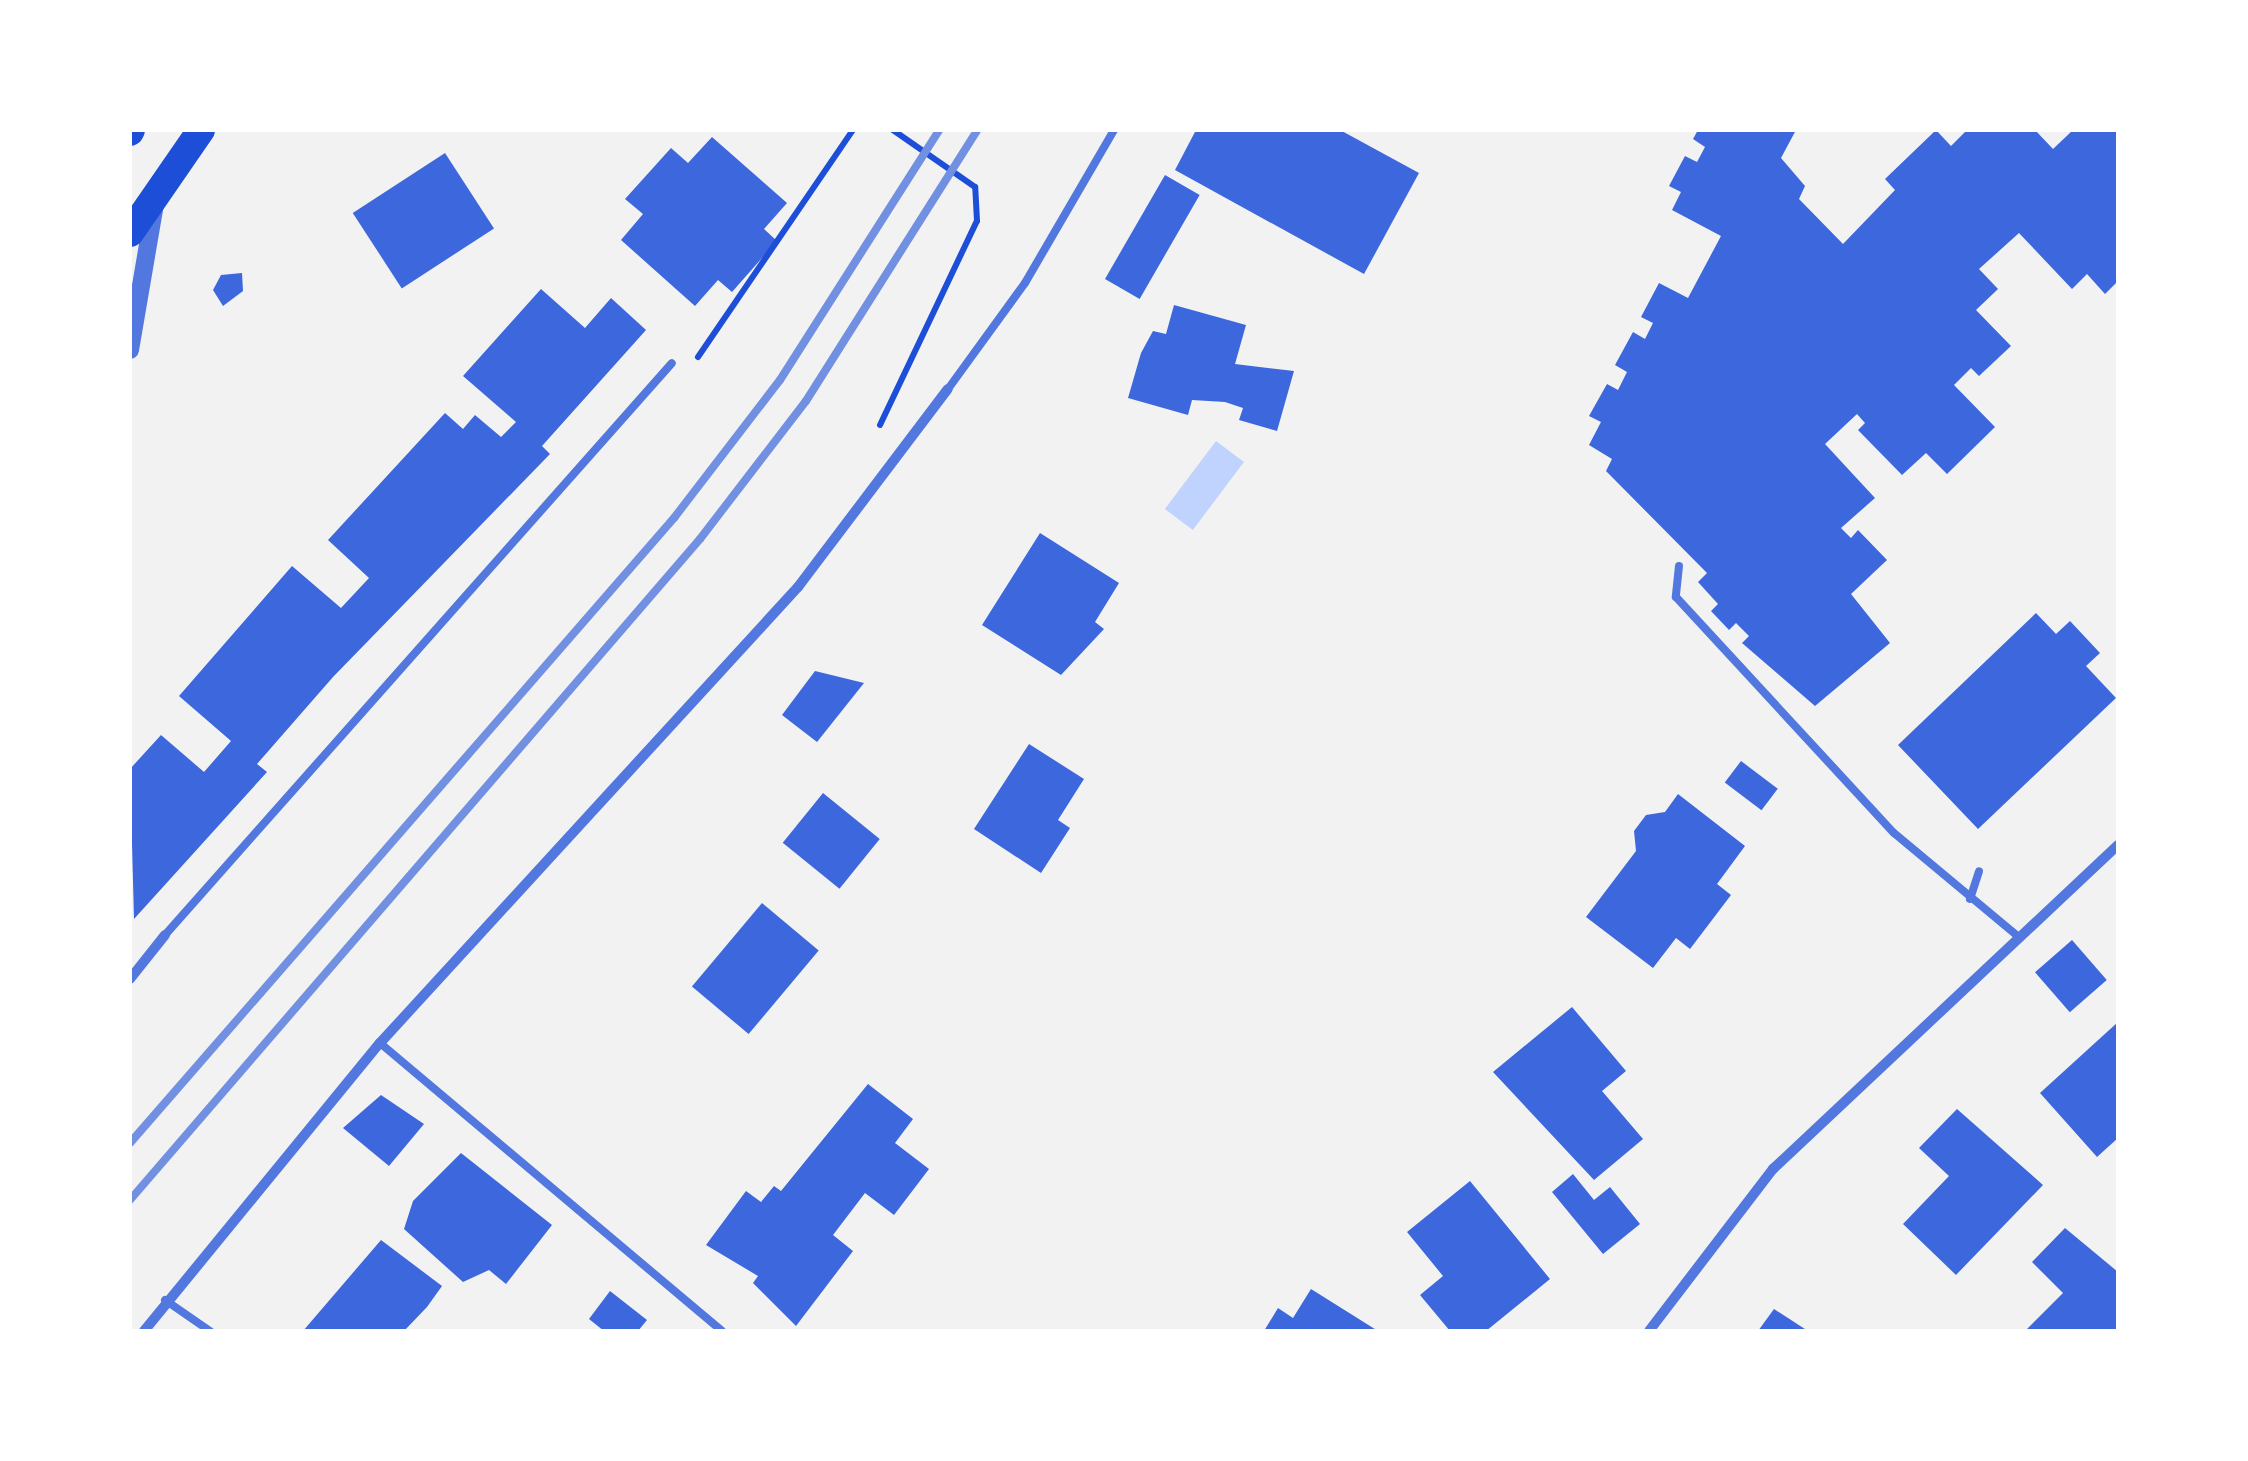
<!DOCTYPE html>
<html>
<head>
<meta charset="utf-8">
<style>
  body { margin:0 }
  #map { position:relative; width:2248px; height:1461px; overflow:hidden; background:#f2f2f2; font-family:Raleway,sans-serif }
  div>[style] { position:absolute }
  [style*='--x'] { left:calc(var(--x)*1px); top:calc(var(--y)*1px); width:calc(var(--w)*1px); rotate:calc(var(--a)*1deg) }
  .water>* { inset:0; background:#bfd3fe; transform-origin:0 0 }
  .building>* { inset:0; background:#3d67dc; transform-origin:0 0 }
  .path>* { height:6px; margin:-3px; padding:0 3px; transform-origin:3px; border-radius:3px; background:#1d4ed8 }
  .service>* { height:8px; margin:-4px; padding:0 4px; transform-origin:4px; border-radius:4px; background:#5277de }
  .minor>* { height:10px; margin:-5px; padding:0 5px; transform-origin:5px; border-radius:5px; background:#5277de }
  .tertiary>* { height:18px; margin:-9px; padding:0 9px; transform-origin:9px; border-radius:9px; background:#5277de }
  .trunk>* { height:28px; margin:-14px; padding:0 14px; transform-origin:14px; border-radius:14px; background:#1d4ed8 }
  .rail>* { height:8px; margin:-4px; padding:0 4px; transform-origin:4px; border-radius:4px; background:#7290e2 }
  span { translate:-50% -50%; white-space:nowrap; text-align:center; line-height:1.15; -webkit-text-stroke:10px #fff; paint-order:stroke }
  .frame { position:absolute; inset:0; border:132px solid #fff; pointer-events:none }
</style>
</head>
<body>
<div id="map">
  <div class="water">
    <i style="left:1216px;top:441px;width:35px;height:85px;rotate:37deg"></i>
  </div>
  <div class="building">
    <i style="clip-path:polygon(1196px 130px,1340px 130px,1419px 173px,1364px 274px,1175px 170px)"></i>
    <i style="clip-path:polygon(1698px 130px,1796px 130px,1781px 158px,1805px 186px,1799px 199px,1843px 244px,1895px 190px,1885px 179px,1936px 130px,1951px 146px,1967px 130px,2035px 130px,2053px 149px,2073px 130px,2118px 130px,2118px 281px,2105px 294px,2087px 274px,2072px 289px,2019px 233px,1979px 269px,1998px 289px,1976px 310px,2011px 346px,1979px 376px,1971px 368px,1954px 385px,1995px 427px,1947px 474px,1926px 453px,1902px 475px,1858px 430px,1865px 423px,1857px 414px,1825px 444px,1875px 498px,1841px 528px,1851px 538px,1858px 530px,1887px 560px,1851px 594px,1890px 643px,1815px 706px,1742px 643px,1749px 636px,1736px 623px,1729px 630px,1711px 611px,1718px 604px,1698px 582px,1707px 573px,1606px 471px,1612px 459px,1589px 445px,1601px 422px,1589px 416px,1607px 384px,1618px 390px,1627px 372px,1615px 365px,1633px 332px,1645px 339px,1653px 323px,1641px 317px,1659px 283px,1688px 298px,1721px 236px,1672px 210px,1681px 192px,1669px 186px,1685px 156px,1697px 162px,1705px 147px,1693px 139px)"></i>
    <i style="clip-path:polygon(712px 137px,787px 203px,764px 229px,777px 241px,732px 292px,718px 280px,695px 306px,621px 240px,643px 214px,625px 199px,671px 148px,688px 163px)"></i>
    <i style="left:445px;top:153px;width:90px;height:110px;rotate:57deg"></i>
    <i style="left:1165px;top:175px;width:40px;height:120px;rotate:30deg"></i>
    <i style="clip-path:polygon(242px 273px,243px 291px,223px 306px,213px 290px,221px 275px)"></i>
    <i style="clip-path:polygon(541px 289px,585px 328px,611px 298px,646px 330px,542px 446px,550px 454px,333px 677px,257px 764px,267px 772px,134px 919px,130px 769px,161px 735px,204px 772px,231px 741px,179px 696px,292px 566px,341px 608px,369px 578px,328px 540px,445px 413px,463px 429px,475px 415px,501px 437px,516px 422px,463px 376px)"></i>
    <i style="clip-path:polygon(1174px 305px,1246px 325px,1235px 364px,1294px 371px,1277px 431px,1239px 420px,1243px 408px,1225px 402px,1192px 400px,1188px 415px,1128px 398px,1141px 353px,1153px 331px,1166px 334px)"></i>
    <i style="clip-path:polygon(1040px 533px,1119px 583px,1095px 622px,1104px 629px,1061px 675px,982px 625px)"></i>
    <i style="clip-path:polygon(2036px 613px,2056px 634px,2070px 621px,2100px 653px,2086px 666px,2116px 698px,1978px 829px,1898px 745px)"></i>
    <i style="clip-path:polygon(815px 671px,864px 683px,817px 742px,782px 715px)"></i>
    <i style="clip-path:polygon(1029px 744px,1084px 779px,1058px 820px,1070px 828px,1041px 873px,974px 829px)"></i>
    <i style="left:1741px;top:761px;width:46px;height:27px;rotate:37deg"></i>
    <i style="left:823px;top:793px;width:73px;height:64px;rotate:39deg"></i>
    <i style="clip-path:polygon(1678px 794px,1745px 846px,1717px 884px,1731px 895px,1690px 949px,1676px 938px,1653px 968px,1586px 917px,1636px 851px,1634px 831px,1646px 815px,1665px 812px)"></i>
    <i style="left:762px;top:903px;width:74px;height:109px;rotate:40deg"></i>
    <i style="left:2072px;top:940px;width:53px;height:49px;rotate:49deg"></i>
    <i style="clip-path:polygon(1572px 1007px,1626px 1071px,1602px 1091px,1643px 1139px,1594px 1180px,1493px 1072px)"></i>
    <i style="clip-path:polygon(2118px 1022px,2118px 1138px,2097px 1157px,2040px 1093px)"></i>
    <i style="clip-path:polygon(868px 1084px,913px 1119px,895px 1143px,929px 1169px,894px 1215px,865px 1193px,833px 1235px,853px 1251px,796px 1326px,753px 1283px,758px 1276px,706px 1245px,746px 1191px,761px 1202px,774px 1186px,781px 1191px)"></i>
    <i style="clip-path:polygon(381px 1095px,424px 1124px,389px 1166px,343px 1128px)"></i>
    <i style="clip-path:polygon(1957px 1109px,2043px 1185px,1956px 1275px,1903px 1224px,1949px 1176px,1919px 1148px)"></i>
    <i style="clip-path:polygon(461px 1153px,552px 1225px,506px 1284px,489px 1270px,463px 1282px,404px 1229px,413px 1201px)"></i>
    <i style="clip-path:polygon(1573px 1174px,1594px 1200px,1610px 1187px,1640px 1224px,1603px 1254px,1552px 1192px)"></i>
    <i style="clip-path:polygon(1470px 1181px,1550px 1279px,1486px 1331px,1450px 1331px,1420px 1295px,1443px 1276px,1407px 1232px)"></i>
    <i style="clip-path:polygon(2065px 1228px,2118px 1272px,2118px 1331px,2025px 1331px,2063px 1293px,2032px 1262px)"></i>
    <i style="clip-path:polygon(381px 1240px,442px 1286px,427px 1307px,404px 1331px,303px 1331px)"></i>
    <i style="clip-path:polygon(1311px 1289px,1378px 1331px,1264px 1331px,1278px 1308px,1293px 1318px)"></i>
    <i style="clip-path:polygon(610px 1291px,647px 1320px,638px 1331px,604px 1331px,589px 1319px)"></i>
    <i style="clip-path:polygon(1774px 1309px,1808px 1331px,1758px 1331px)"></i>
  </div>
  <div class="path">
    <i style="--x:698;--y:357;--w:275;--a:-55.7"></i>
    <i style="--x:880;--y:425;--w:226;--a:-64.6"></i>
    <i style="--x:977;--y:221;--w:34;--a:-93"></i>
    <i style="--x:975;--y:187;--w:100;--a:-145.2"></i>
  </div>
  <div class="service">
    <i style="--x:948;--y:389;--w:131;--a:-54"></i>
    <i style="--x:1025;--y:283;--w:177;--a:-59.8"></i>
    <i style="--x:1679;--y:566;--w:31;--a:96"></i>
    <i style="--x:1676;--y:597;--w:321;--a:47.3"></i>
    <i style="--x:1894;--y:833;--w:164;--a:39.8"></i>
    <i style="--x:1970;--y:899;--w:29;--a:-72"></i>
    <i style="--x:165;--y:935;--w:764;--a:-48.45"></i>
    <i style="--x:380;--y:1043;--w:447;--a:40.1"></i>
    <i style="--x:165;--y:1300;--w:55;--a:34.6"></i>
  </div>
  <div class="minor">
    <i style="--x:130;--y:979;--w:56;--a:-51.5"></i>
    <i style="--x:144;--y:1331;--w:372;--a:-50.7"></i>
    <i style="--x:380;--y:1043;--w:619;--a:-47.49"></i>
    <i style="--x:798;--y:587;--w:248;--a:-52.9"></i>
    <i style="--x:1649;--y:1331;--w:204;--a:-52.6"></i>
    <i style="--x:1773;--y:1169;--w:473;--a:-43.2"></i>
  </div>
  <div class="tertiary">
    <i style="--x:130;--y:350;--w:148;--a:-80.3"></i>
  </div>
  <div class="trunk">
    <i style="--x:130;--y:132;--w:2;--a:-63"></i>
    <i style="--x:130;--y:233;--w:125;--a:-55.4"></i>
  </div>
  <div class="rail">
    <i style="--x:130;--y:1143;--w:829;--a:-48.96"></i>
    <i style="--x:674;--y:518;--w:174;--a:-52.5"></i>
    <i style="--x:780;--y:380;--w:296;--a:-57.5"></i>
    <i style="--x:130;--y:1200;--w:873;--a:-49.23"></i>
    <i style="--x:700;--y:539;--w:174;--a:-52.5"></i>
    <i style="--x:806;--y:401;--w:320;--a:-57.7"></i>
  </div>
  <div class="frame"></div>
</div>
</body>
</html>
